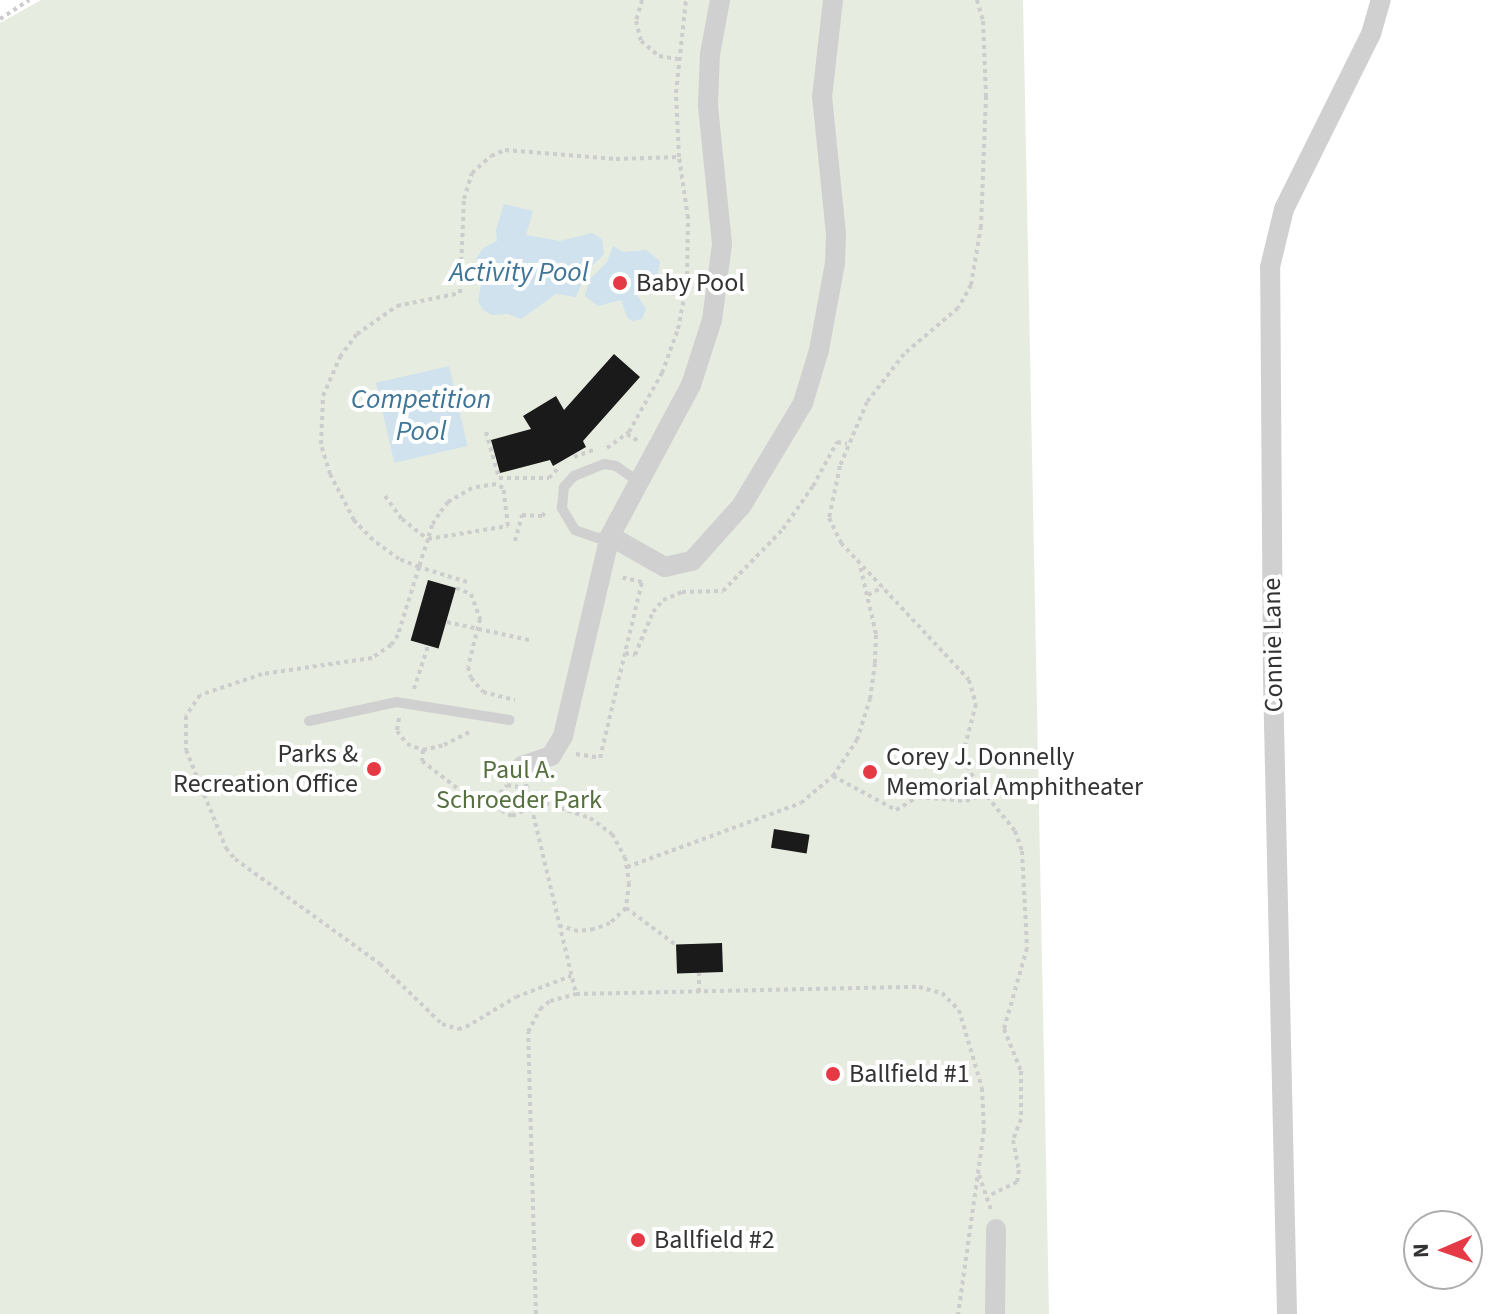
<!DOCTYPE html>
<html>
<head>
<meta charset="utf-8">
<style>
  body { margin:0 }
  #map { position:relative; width:1507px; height:1314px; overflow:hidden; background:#fff; font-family:"Source Sans 3",sans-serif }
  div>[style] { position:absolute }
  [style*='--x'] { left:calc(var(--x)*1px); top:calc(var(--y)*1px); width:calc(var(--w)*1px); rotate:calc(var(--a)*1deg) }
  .green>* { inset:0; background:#e6ecdf }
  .water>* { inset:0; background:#cfe2ee; transform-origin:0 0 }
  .building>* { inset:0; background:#1a1a1a; transform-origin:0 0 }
  .path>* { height:4px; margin-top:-2px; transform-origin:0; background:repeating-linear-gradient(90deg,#cdcdcd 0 4px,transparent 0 8px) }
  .service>* { height:10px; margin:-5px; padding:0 5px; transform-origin:5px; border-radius:5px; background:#d0d0d0 }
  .minor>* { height:20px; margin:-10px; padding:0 10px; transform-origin:10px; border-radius:10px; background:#d0d0d0 }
  .dots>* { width:22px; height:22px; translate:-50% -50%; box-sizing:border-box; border:4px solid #fff; border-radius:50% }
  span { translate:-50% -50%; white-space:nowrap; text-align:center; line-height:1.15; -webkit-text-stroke:8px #fff; paint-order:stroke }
  .poi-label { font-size:26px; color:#333 }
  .left { translate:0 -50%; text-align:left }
  .right { translate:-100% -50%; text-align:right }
  .street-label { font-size:26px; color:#333 }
  .park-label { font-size:26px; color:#56703f }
  .water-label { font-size:28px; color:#3f7597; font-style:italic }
  .north { position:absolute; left:1403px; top:1210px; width:80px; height:80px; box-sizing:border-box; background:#fff; border:2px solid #adadad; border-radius:50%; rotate:268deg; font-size:22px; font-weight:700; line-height:32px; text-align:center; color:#333 }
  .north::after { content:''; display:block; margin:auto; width:28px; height:36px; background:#e63946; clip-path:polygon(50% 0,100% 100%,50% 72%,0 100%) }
</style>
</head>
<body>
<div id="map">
  <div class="green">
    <i style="clip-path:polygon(41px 0,1023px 0,1049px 1314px,0 1314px,0 23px)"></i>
  </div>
  <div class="water">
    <i style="clip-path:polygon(504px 204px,533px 211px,526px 235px,560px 241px,592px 233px,602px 239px,604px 254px,587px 271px,576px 297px,556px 294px,521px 319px,508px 314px,492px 315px,483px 310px,478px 301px,482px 279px,476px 259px,483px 248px,497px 241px,496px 230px)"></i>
    <i style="clip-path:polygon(613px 246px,623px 252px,646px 250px,660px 261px,657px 280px,636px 293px,646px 309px,642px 319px,632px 321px,627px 317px,621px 300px,598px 306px,585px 296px,589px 280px,607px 262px)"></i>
    <i style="left:449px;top:366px;width:82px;height:75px;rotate:77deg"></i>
  </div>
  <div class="building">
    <i style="clip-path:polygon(614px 354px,640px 377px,583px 441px,586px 447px,553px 466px,550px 460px,500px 473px,491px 440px,531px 429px,523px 416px,556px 396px,564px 410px)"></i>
    <i style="left:428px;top:580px;width:29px;height:63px;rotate:16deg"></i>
    <i style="left:774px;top:829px;width:36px;height:19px;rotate:9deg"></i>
    <i style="left:722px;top:943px;width:29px;height:46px;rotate:88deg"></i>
  </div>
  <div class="path">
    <i style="--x:642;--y:0;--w:22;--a:106"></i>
    <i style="--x:636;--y:21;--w:21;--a:76"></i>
    <i style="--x:641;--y:41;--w:23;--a:40"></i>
    <i style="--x:659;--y:56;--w:19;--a:9"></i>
    <i style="--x:977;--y:0;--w:22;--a:74"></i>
    <i style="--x:983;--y:21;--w:75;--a:87.7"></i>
    <i style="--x:986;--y:96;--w:130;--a:92.2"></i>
    <i style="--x:981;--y:226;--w:60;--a:99.6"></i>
    <i style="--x:971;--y:285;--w:26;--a:119"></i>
    <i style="--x:958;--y:308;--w:71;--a:139.6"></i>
    <i style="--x:904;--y:354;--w:61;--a:127.6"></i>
    <i style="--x:867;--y:402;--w:69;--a:112.9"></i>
    <i style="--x:840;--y:466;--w:53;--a:101.9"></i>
    <i style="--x:829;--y:518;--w:28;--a:64"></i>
    <i style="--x:841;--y:543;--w:187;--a:46.9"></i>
    <i style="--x:969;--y:680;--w:25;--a:74"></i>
    <i style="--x:976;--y:704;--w:43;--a:104.7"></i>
    <i style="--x:965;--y:746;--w:20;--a:84"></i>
    <i style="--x:967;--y:766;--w:21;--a:61"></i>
    <i style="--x:977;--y:784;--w:60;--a:51"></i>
    <i style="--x:1015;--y:831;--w:21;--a:71"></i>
    <i style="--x:1022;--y:851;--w:97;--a:87"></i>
    <i style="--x:1027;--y:948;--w:84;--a:105.9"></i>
    <i style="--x:1004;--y:1029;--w:45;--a:68"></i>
    <i style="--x:1021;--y:1071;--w:48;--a:90"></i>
    <i style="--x:1021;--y:1119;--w:22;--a:111"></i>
    <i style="--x:1013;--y:1140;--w:31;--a:79"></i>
    <i style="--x:1019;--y:1170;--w:12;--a:99"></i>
    <i style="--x:1017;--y:1182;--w:32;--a:154"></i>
    <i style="--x:0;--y:19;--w:35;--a:-33"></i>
    <i style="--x:486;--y:432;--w:48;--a:74.2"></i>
    <i style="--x:499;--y:478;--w:50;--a:0"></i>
    <i style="--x:549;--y:478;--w:16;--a:-47"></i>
    <i style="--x:627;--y:434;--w:15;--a:32"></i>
    <i style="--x:607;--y:448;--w:27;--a:-36"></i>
    <i style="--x:629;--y:432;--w:68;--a:-60.8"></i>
    <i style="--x:662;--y:373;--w:47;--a:-70"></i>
    <i style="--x:678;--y:329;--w:47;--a:-78.9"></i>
    <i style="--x:687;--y:283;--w:65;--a:-89.1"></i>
    <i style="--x:688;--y:218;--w:62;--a:-98.4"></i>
    <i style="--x:679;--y:157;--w:64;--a:-92.7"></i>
    <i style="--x:676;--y:93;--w:94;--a:-83.9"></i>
    <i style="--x:574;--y:457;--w:23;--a:-20"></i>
    <i style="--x:385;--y:496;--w:29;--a:54"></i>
    <i style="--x:402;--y:519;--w:33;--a:38"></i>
    <i style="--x:428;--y:539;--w:81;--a:-9.2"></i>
    <i style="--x:508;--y:526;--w:38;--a:-97"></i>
    <i style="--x:503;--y:488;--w:8;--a:-150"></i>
    <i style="--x:496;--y:484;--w:24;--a:171"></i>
    <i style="--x:472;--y:488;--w:28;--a:150"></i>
    <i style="--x:448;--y:502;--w:15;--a:127"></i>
    <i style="--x:439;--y:514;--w:13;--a:122"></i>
    <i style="--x:432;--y:525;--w:15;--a:106"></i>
    <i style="--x:428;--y:539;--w:29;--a:108"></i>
    <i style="--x:419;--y:567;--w:22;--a:-158"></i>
    <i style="--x:399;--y:559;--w:32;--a:-144"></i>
    <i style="--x:373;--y:540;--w:28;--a:-134"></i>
    <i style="--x:354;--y:520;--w:52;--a:-117.6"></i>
    <i style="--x:330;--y:474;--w:31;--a:-107"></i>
    <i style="--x:321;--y:444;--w:48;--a:-87.6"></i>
    <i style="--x:323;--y:396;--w:43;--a:-66.4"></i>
    <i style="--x:340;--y:357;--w:29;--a:-54"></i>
    <i style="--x:357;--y:334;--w:49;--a:-35"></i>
    <i style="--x:397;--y:306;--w:64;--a:-11.7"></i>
    <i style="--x:460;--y:293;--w:94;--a:-87.6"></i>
    <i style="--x:464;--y:199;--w:27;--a:-73"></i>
    <i style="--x:472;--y:173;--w:25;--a:-42"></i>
    <i style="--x:491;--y:156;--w:15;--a:-23"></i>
    <i style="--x:505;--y:150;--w:111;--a:4.6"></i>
    <i style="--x:616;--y:159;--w:63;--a:-1.8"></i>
    <i style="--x:515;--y:541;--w:27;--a:-75"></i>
    <i style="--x:522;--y:515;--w:20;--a:3"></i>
    <i style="--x:542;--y:516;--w:7;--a:-45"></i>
    <i style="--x:467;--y:582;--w:50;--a:-162.6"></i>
    <i style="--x:419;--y:567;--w:71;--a:107.2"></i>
    <i style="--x:398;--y:635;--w:12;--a:125"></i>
    <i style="--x:391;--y:645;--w:23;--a:146"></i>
    <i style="--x:372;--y:658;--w:111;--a:171.7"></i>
    <i style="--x:262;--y:674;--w:65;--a:161.3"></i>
    <i style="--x:200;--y:695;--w:25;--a:124"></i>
    <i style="--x:186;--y:716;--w:34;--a:90"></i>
    <i style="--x:186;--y:750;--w:106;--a:67.8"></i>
    <i style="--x:226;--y:848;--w:14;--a:51"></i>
    <i style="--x:235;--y:859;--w:179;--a:35.9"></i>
    <i style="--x:380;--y:964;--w:86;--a:44.1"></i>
    <i style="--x:442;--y:1024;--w:17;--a:17"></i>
    <i style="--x:458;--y:1029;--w:8;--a:-14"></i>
    <i style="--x:466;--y:1027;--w:58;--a:-31"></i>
    <i style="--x:516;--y:997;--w:59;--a:-20.9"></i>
    <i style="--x:456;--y:588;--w:16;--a:22"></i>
    <i style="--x:471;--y:594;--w:27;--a:70"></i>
    <i style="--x:480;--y:619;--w:49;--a:104"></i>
    <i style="--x:468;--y:667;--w:11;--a:75"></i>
    <i style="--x:471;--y:678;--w:18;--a:49"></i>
    <i style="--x:483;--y:692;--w:33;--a:14"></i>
    <i style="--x:868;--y:595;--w:17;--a:-28"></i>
    <i style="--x:447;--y:622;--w:84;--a:12.4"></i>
    <i style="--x:625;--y:653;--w:10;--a:11"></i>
    <i style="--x:635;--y:655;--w:47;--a:-67.3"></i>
    <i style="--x:653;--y:612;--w:16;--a:-50"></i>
    <i style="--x:663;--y:600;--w:21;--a:-23"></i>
    <i style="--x:682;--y:592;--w:41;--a:-1.4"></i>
    <i style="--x:723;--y:591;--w:86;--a:-45.9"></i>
    <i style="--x:783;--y:529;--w:52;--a:-55.1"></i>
    <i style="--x:813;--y:486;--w:50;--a:-61.4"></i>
    <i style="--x:837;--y:442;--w:10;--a:11"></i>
    <i style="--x:414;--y:689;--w:45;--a:-72"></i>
    <i style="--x:399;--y:718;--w:13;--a:99"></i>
    <i style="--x:397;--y:731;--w:16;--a:52"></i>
    <i style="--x:407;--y:744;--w:17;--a:21"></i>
    <i style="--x:423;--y:750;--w:22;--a:-13"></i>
    <i style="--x:444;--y:745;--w:30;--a:-27"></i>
    <i style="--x:423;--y:750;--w:11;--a:95"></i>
    <i style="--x:422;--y:761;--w:56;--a:37.7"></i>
    <i style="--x:466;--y:795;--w:18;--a:19"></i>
    <i style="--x:483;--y:801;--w:12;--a:-9"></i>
    <i style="--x:495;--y:799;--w:18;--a:-49"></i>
    <i style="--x:507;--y:785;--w:12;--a:9"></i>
    <i style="--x:519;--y:787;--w:16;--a:45"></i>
    <i style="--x:530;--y:798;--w:15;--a:118"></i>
    <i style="--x:523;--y:811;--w:12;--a:156"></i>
    <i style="--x:512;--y:816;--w:11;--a:-153"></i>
    <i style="--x:502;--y:811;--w:14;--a:-120"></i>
    <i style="--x:576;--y:754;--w:24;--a:9"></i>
    <i style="--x:600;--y:758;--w:181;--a:-76.6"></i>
    <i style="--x:642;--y:582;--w:22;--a:-167"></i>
    <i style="--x:833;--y:776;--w:72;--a:28.4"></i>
    <i style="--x:896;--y:810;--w:26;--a:-31"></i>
    <i style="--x:918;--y:797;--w:48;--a:4.8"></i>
    <i style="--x:966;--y:801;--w:20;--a:-20"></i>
    <i style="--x:526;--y:784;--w:216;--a:76.6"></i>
    <i style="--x:530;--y:798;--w:63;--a:18.4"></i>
    <i style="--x:590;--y:818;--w:27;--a:36"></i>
    <i style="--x:612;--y:834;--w:26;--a:61"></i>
    <i style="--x:625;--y:857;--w:26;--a:81"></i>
    <i style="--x:629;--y:883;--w:25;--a:97"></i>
    <i style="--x:626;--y:908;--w:22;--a:137"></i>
    <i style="--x:610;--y:923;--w:17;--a:159"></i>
    <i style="--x:594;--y:929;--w:16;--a:173"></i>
    <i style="--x:578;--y:931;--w:19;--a:-164"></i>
    <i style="--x:627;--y:867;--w:185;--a:-20.2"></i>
    <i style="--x:801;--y:803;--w:42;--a:-40.2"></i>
    <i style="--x:833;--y:776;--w:43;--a:-56.3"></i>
    <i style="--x:857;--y:740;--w:43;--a:-72.4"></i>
    <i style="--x:870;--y:699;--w:36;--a:-82"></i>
    <i style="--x:875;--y:663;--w:29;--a:-88"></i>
    <i style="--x:876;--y:634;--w:71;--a:-103.1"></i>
    <i style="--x:626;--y:908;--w:62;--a:36.5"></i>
    <i style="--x:699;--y:992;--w:19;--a:-90"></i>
    <i style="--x:979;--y:1175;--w:39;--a:71"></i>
    <i style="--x:536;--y:1314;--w:282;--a:-91.6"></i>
    <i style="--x:528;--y:1032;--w:26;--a:-62"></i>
    <i style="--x:540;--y:1009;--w:13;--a:-39"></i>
    <i style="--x:550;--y:1001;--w:27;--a:-15"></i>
    <i style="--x:576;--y:994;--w:343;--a:-1.2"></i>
    <i style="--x:919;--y:987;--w:24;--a:15"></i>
    <i style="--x:942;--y:993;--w:24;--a:45"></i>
    <i style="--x:959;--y:1010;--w:81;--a:73.6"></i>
    <i style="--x:982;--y:1088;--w:42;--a:87.3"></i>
    <i style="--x:984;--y:1130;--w:186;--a:98"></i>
  </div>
  <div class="service">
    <i style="--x:610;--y:536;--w:12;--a:171"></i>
    <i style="--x:598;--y:538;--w:24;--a:-161"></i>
    <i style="--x:575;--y:530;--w:26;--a:-121"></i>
    <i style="--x:562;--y:508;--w:21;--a:-85"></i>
    <i style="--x:564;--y:487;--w:15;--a:-48"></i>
    <i style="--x:574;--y:476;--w:32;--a:-22"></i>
    <i style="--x:604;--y:464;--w:12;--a:9"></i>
    <i style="--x:616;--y:466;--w:29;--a:35"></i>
    <i style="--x:309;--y:721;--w:89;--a:-12.3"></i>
    <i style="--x:396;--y:702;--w:115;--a:9"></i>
  </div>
  <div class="minor">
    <i style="--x:610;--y:536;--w:63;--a:29.4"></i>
    <i style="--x:665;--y:567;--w:28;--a:-13"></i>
    <i style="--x:692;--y:561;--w:75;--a:-48.2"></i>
    <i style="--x:742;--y:505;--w:119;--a:-59.1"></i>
    <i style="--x:803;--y:403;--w:55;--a:-73.2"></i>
    <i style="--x:819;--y:350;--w:88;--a:-79.6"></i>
    <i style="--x:835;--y:263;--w:29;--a:-88"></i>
    <i style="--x:836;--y:234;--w:138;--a:-95.8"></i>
    <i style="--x:822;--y:97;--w:98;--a:-83.5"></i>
    <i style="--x:522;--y:766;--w:31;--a:-19"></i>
    <i style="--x:551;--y:756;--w:23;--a:-59"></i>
    <i style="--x:563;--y:736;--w:205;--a:-76.8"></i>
    <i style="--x:610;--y:536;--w:171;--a:-61.8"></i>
    <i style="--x:691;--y:385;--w:68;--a:-72.1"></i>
    <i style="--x:712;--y:320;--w:77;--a:-82.5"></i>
    <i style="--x:722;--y:244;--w:140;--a:-95.8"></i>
    <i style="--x:708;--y:105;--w:51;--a:-87.8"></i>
    <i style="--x:710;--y:54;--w:55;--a:-79.5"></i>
    <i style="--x:995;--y:1314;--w:85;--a:-89.3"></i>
    <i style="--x:1287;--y:1314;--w:638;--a:-91.26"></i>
    <i style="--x:1273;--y:676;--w:409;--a:-90.4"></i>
    <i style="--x:1270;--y:267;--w:60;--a:-76.4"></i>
    <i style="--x:1284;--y:209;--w:195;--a:-63.6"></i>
    <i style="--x:1371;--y:34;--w:35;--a:-74"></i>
  </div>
  <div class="dots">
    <i style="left:620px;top:283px;background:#e63946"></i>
    <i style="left:374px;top:769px;background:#e63946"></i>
    <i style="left:870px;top:772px;background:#e63946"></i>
    <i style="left:833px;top:1074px;background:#e63946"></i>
    <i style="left:638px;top:1240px;background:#e63946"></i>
  </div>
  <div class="poi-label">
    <span class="left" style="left:636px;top:283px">Baby Pool</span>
    <span class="right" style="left:358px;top:769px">Parks &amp;<br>Recreation Office</span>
    <span class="left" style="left:886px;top:772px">Corey J. Donnelly<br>Memorial Amphitheater</span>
    <span class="left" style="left:849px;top:1074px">Ballfield #1</span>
    <span class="left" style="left:654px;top:1240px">Ballfield #2</span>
  </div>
  <div class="street-label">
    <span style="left:1273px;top:645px;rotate:-91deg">Connie Lane</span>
  </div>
  <div class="park-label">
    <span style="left:519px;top:785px">Paul A.<br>Schroeder Park</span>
  </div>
  <div class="water-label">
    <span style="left:519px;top:272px">Activity Pool</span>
    <span style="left:421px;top:415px">Competition<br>Pool</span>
  </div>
  <div class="north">N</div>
</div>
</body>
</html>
